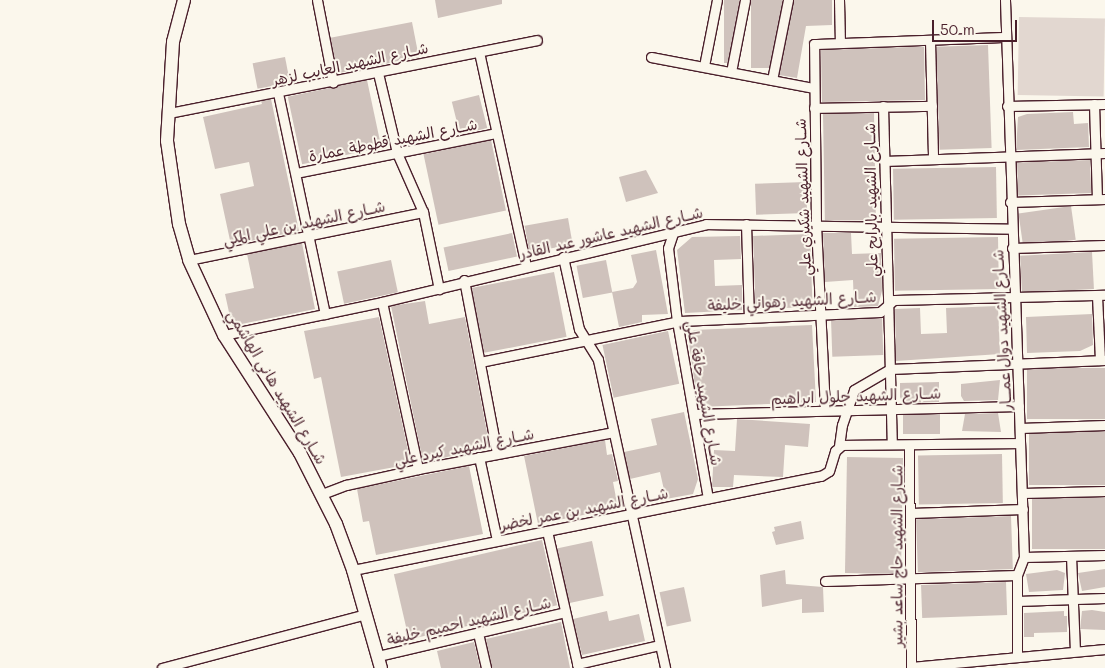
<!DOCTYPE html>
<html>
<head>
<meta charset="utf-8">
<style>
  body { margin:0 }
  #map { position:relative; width:1105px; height:668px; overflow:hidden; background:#fbf7ec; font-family:Mali,"Playpen Sans Arabic",sans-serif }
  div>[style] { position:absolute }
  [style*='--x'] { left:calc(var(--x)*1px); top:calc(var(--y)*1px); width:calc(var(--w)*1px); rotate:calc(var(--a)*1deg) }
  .green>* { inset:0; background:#e2d7d0; transform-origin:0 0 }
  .building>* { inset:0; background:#cfc2bc; transform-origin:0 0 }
  .roads { filter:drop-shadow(1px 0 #4a1f2b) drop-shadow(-1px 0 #4a1f2b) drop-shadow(0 1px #4a1f2b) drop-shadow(0 -1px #4a1f2b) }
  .street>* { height:9px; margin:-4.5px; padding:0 4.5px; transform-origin:4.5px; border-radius:4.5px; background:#fbf7ec }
  .secondary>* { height:12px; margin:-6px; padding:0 6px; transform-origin:6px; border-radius:6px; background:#fbf7ec }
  span { translate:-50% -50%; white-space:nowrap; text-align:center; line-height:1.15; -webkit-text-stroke:4px #fbf7ec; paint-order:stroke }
  .street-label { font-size:15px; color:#4a1f2b }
  .scale { position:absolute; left:932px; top:20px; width:85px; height:22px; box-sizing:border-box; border:2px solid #4a1f2b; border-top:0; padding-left:6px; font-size:15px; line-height:18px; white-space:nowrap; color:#4a1f2b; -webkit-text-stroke:4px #fbf7ec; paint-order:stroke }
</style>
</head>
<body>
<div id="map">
  <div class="green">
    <i style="left:1019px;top:17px;width:86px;height:78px;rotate:1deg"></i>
  </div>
  <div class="building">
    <i style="clip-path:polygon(435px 0,502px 0,502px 4px,438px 18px)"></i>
    <i style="left:724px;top:0;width:15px;height:63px"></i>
    <i style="left:751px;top:0;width:31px;height:68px"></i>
    <i style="clip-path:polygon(794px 0,832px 0,832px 25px,806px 26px,797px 78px,779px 75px)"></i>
    <i style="left:412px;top:22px;width:36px;height:83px;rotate:79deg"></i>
    <i style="left:988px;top:45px;width:103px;height:52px;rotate:88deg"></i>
    <i style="clip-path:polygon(910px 47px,924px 47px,925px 100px,822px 102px,821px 50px)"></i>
    <i style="left:285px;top:57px;width:26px;height:33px;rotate:79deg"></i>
    <i style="left:367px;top:80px;width:69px;height:81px;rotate:78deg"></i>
    <i style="left:479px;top:95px;width:34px;height:28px;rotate:76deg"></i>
    <i style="clip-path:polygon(271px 99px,299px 231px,231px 245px,220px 194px,254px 186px,249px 162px,215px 169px,203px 117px,262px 104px,261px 101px)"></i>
    <i style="clip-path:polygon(1073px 112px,1074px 124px,1088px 123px,1089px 147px,1016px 150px,1018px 117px,1027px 114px)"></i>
    <i style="left:874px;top:113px;width:107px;height:51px;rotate:89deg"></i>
    <i style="left:491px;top:140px;width:72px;height:69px;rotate:78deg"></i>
    <i style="left:1090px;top:160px;width:33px;height:73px;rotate:88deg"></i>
    <i style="left:996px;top:167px;width:51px;height:103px;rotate:89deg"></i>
    <i style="clip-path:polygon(646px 170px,658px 193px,626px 202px,619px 177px)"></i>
    <i style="left:806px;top:182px;width:31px;height:51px;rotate:88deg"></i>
    <i style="left:1071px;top:206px;width:34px;height:53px;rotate:82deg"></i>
    <i style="left:568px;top:218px;width:27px;height:44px;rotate:80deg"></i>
    <i style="left:512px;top:233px;width:24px;height:70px;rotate:78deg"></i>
    <i style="clip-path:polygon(823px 233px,851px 233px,852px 254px,881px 253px,882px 291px,878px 306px,854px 307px,853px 280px,825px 282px)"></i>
    <i style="left:810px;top:234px;width:73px;height:57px;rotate:88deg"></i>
    <i style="clip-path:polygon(740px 236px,741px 259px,714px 260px,715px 286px,742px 285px,742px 310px,685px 313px,677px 250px,692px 237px)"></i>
    <i style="left:998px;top:237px;width:52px;height:104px;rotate:89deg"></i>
    <i style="clip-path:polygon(302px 243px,315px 309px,232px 326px,225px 294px,254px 288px,247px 254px)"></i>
    <i style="clip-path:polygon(656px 250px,668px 314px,642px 315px,642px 322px,619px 327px,612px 292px,633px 288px,637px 282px,631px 255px)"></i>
    <i style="left:1092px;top:252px;width:37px;height:72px;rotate:87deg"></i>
    <i style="left:391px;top:260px;width:33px;height:55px;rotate:78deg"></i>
    <i style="left:606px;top:260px;width:33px;height:30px;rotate:79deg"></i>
    <i style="left:554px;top:272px;width:66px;height:84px;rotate:79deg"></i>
    <i style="clip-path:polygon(425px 301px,429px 324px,465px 317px,490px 448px,423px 462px,391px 306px)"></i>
    <i style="clip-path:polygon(998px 306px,1000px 354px,896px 361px,895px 309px,920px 308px,921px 334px,947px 333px,946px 308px)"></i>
    <i style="clip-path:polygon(1092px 314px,1093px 345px,1080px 351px,1027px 353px,1026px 317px)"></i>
    <i style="clip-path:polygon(379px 317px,411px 464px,341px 477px,321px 377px,314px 379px,304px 331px)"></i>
    <i style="left:882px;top:318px;width:37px;height:51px;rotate:88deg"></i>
    <i style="clip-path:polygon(812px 325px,816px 402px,698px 407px,688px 336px,694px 330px)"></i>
    <i style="left:668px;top:331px;width:54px;height:67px;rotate:78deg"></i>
    <i style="left:1105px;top:368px;width:51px;height:78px;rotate:90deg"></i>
    <i style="clip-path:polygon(1000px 380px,998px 400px,964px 401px,961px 396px,961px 384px)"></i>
    <i style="clip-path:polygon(939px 382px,939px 402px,903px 403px,900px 397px,900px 383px)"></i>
    <i style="clip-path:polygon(684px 412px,698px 479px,693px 494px,666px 499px,660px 472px,630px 479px,624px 452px,657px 445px,651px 419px)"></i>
    <i style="clip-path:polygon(998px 413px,1001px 432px,962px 431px,965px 414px)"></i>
    <i style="left:940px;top:414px;width:20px;height:37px;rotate:90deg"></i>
    <i style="clip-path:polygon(737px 419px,810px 424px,808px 447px,785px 445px,783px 477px,734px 475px,733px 487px,712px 487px,714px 450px,735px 451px)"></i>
    <i style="left:1105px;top:431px;width:54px;height:76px;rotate:90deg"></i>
    <i style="clip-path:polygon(605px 440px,607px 455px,612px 454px,618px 481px,613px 482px,618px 508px,538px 524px,524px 456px)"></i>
    <i style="left:1002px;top:454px;width:49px;height:84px;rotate:89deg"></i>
    <i style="left:847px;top:457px;width:56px;height:116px;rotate:1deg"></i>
    <i style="clip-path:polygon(469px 466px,483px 534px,376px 555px,369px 521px,363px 522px,357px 489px)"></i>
    <i style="left:1105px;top:497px;width:52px;height:73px;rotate:90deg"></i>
    <i style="left:1011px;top:516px;width:53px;height:95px;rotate:88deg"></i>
    <i style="clip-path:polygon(801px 521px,804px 539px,776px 545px,772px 532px,775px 531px,774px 527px)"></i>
    <i style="left:542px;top:540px;width:67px;height:152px;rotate:77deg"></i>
    <i style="left:592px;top:541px;width:56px;height:36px;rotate:78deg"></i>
    <i style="clip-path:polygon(1105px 569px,1105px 587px,1082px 591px,1078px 573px)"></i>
    <i style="clip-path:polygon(785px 570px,786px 584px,823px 587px,824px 612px,802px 613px,802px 599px,762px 607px,760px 575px)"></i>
    <i style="clip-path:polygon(1057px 570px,1065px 573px,1063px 590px,1029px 592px,1026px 574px)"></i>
    <i style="left:1006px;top:582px;width:33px;height:85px;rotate:88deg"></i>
    <i style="left:684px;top:587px;width:35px;height:25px;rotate:78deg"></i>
    <i style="clip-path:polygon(1092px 610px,1105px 612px,1105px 630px,1080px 629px,1082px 611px)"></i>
    <i style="clip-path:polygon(607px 611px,609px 621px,639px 614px,645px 641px,582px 655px,573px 619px)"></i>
    <i style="clip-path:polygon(1064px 611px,1064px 616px,1067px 616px,1067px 632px,1034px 633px,1034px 637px,1024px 637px,1024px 613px)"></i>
    <i style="clip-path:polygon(561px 622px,570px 668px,492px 668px,486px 639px)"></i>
    <i style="clip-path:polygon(474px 642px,480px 668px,441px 668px,437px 651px)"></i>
  </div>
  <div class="roads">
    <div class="street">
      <i style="--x:317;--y:0;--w:84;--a:79"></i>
      <i style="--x:839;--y:0;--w:43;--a:88.7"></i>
      <i style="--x:1005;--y:0;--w:557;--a:88.05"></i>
      <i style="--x:1024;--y:557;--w:19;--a:111"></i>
      <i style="--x:1017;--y:575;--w:82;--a:90"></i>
      <i style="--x:930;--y:41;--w:118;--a:88.5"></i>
      <i style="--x:479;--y:52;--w:219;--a:77.6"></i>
      <i style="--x:651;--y:57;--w:166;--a:10.8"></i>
      <i style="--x:704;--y:66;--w:67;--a:-78.9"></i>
      <i style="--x:731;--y:72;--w:73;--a:-79"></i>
      <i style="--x:378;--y:73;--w:82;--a:76.6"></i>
      <i style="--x:397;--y:153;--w:64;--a:66.2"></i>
      <i style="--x:423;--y:212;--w:79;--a:78.3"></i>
      <i style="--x:772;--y:80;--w:82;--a:-78.7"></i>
      <i style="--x:278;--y:93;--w:226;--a:78"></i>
      <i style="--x:1094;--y:104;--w:95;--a:88.2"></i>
      <i style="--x:883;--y:106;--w:337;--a:88.5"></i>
      <i style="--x:1007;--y:106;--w:98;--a:-1.2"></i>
      <i style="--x:814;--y:108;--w:118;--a:-1"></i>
      <i style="--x:169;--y:113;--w:375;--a:-11.2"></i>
      <i style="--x:884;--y:161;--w:221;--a:-2.1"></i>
      <i style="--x:296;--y:173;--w:204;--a:-11.3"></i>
      <i style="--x:1010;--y:202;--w:95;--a:-1.8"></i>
      <i style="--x:746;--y:224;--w:94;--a:88.2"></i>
      <i style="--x:673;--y:233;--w:16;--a:108"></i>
      <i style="--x:668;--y:248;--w:74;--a:83"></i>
      <i style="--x:677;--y:321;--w:180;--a:80.1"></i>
      <i style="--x:1012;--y:248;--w:93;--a:-1.8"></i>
      <i style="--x:563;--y:257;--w:74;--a:77.5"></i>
      <i style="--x:579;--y:329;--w:36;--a:58"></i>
      <i style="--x:598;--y:360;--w:315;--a:77.7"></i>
      <i style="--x:189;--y:260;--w:239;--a:-11.6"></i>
      <i style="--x:464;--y:280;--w:176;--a:79.2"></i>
      <i style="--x:1097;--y:296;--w:64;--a:87.3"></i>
      <i style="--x:382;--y:302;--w:171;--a:77.8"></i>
      <i style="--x:224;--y:335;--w:161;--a:-11.8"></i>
      <i style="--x:382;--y:302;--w:333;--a:-13.5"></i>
      <i style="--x:706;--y:224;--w:305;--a:0.9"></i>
      <i style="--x:480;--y:362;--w:204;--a:-11.6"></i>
      <i style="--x:680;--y:321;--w:200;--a:-2.6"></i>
      <i style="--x:880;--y:312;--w:18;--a:-41"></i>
      <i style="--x:894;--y:300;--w:211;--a:-1.4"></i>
      <i style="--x:825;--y:409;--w:184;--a:-92.8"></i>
      <i style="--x:816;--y:225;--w:181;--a:-90.6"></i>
      <i style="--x:814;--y:44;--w:191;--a:-2.1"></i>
      <i style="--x:694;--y:414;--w:325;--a:-1.4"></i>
      <i style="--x:1020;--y:428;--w:85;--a:-2"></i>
      <i style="--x:909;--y:445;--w:223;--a:89.5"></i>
      <i style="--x:839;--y:446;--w:21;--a:-82"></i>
      <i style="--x:842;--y:425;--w:37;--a:-71"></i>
      <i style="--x:854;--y:390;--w:42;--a:-30.3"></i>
      <i style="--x:890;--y:369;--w:215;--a:-2.4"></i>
      <i style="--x:479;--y:457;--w:85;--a:77.8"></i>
      <i style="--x:1022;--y:493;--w:83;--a:-1.4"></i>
      <i style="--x:322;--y:494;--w:26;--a:-21"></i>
      <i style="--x:346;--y:485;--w:74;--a:-12.5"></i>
      <i style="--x:418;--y:469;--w:198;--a:-10.7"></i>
      <i style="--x:911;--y:513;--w:112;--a:-2"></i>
      <i style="--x:547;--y:531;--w:140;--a:77.2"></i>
      <i style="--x:1071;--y:556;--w:94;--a:87.6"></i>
      <i style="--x:1024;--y:557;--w:81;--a:-1.4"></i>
      <i style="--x:353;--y:570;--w:477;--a:-11.4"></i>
      <i style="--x:821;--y:476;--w:9;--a:-32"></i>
      <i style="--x:829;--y:471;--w:21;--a:-73"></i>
      <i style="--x:835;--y:451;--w:9;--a:-41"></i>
      <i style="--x:842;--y:445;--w:178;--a:-0.6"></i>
      <i style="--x:825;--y:581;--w:192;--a:-1.8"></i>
      <i style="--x:1017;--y:601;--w:88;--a:-2"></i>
      <i style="--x:478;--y:633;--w:36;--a:77"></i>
      <i style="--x:378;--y:656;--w:192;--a:-13.2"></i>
      <i style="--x:577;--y:664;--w:84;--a:-13"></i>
      <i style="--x:911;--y:667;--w:195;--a:-5.3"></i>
      <i style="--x:162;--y:668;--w:211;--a:-14.8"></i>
    </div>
    <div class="secondary">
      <i style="--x:184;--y:0;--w:43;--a:104.7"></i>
      <i style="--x:173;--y:42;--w:99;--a:93.5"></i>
      <i style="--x:167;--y:141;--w:84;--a:81.8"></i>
      <i style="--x:179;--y:224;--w:37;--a:74"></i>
      <i style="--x:189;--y:260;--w:83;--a:65"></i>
      <i style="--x:224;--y:335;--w:140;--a:57.2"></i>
      <i style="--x:300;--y:453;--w:80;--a:63.1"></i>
      <i style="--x:336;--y:524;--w:49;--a:69.7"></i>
      <i style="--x:353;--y:570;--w:102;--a:74.1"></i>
    </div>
  </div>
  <div class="street-label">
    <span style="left:350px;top:64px;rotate:-12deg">شــارع الشهيد العايب لزهر</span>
    <span style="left:393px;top:140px;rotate:-11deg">شــارع الشهيد قطوطة عمارة</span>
    <span style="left:803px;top:197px;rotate:-92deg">شــارع الشهيد شكيري علي</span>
    <span style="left:871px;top:200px;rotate:-91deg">شــارع الشهيد بالرابح علي</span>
    <span style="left:304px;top:223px;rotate:-12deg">شــارع الشهيد بن علي المكي</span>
    <span style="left:611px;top:233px;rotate:-13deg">شــارع الشهيد عاشور عبد القادر</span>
    <span style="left:792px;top:301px;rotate:-3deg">شــارع الشهيد زهواني خليفة</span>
    <span style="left:1002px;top:330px;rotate:-93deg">شــارع الشهيد دوال عمـــار</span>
    <span style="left:277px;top:387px;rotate:59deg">شــارع الشهيد هاني الهاشمي</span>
    <span style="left:704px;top:393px;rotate:80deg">شــارع الشهيد حاقة علي</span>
    <span style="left:856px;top:396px;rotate:-2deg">شــارع الشهيد جلول ابراهيم</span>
    <span style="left:464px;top:447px;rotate:-11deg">شــارع الشهيد كيرد علي</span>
    <span style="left:584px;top:509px;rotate:-11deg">شــارع الشهيد بن عمر لخضر</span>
    <span style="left:897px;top:556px;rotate:-90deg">شــارع الشهيد حاج ساعد بشير</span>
    <span style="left:469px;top:621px;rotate:-13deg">شــارع الشهيد احميم خليفة</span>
  </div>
  <div class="scale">50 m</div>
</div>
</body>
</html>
